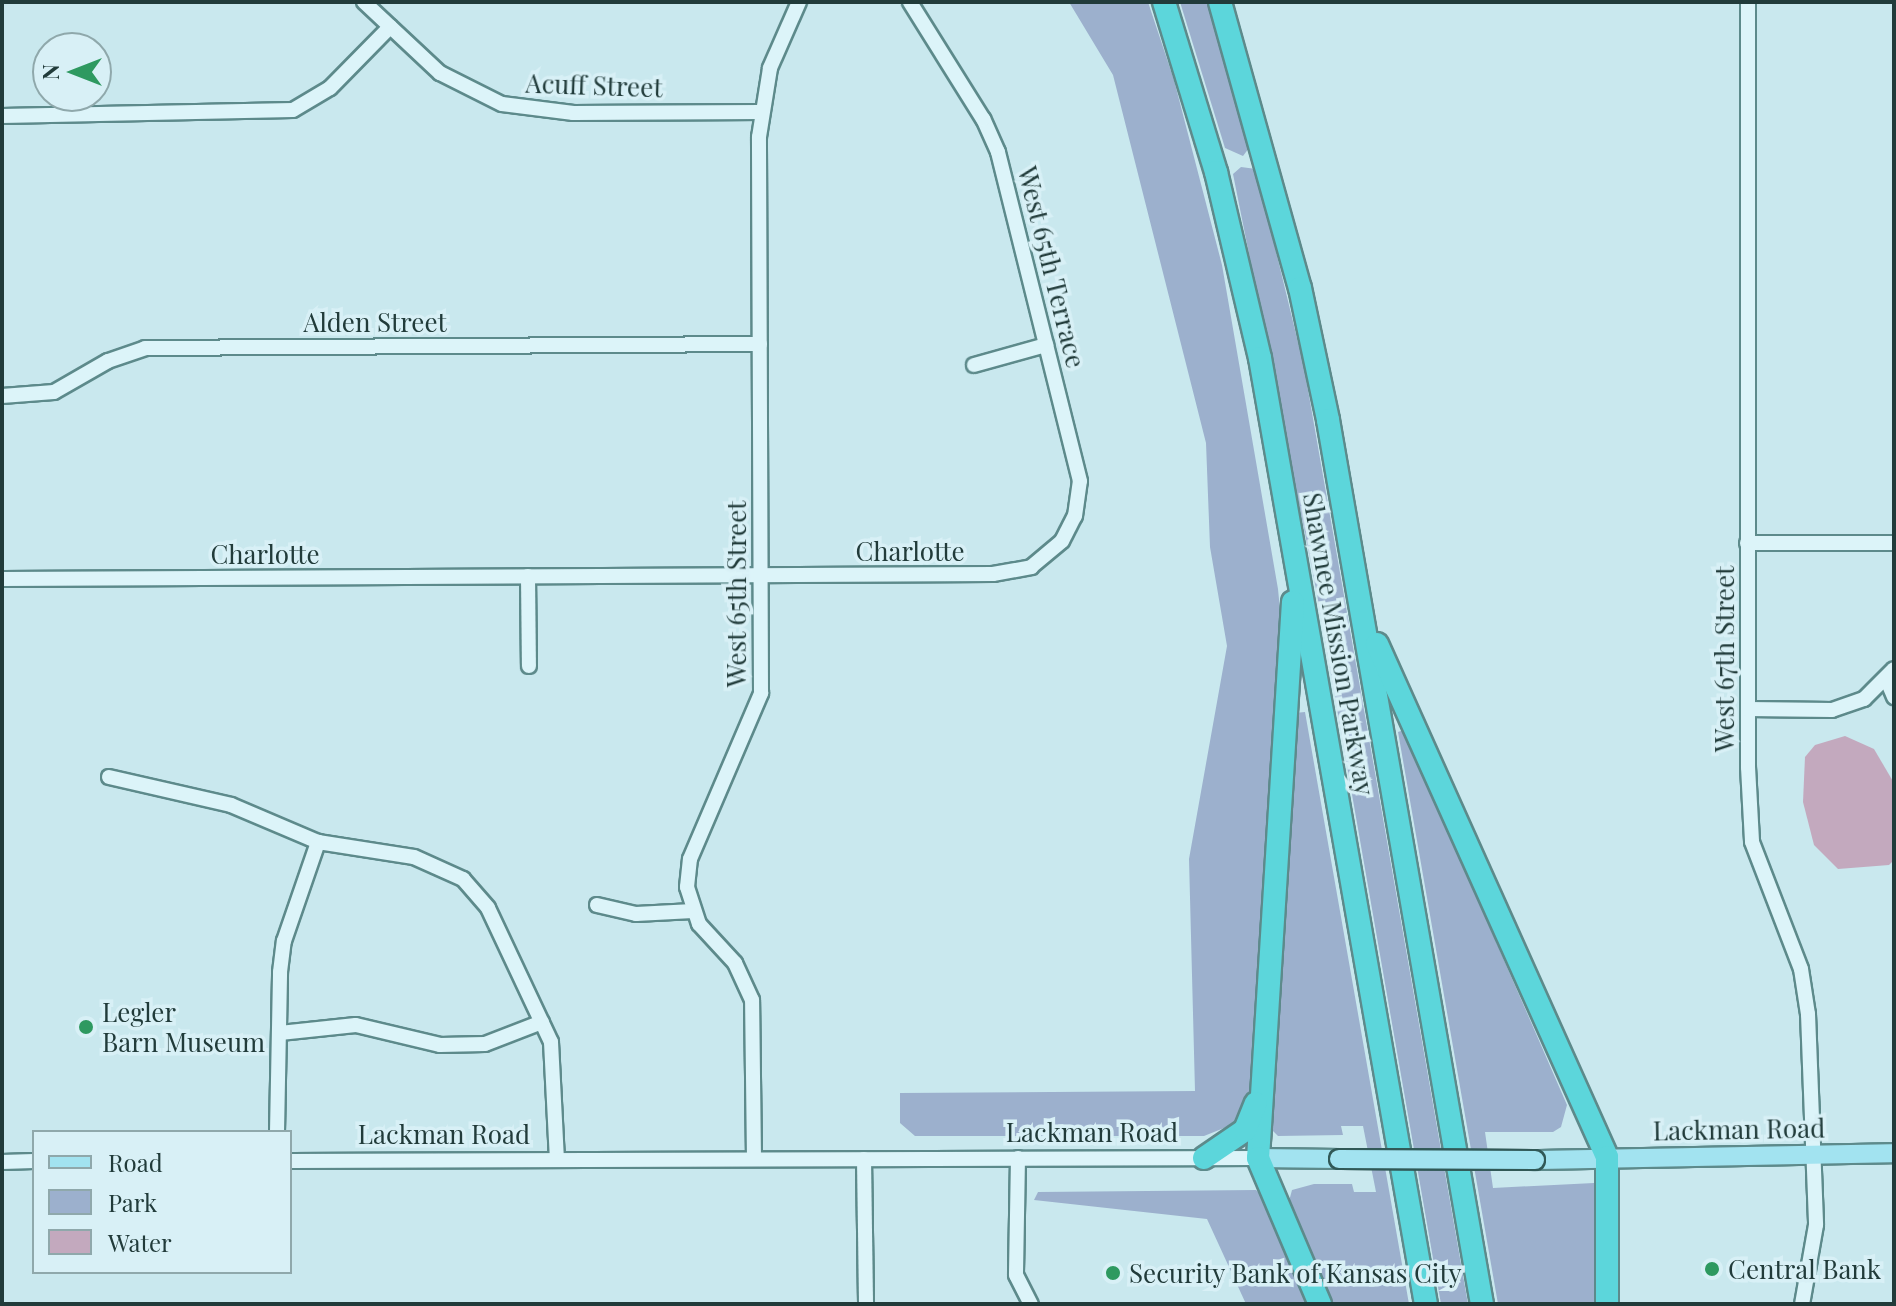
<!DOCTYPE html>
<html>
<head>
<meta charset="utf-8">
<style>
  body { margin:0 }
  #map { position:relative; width:1896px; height:1306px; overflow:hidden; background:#c9e8ee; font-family:"Playfair Display",serif }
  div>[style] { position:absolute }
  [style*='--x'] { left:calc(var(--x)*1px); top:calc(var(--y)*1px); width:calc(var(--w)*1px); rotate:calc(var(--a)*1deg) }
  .green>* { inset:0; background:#9cb0cd }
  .water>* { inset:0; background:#c3a9be }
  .roads { filter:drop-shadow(2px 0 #5d8a8b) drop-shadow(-2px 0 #5d8a8b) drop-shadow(0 2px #5d8a8b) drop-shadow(0 -2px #5d8a8b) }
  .minor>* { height:14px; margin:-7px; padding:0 7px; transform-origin:7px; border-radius:7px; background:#dcf4f9 }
  .major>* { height:18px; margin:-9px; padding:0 9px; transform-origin:9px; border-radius:9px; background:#a2e3f0 }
  .highway>* { height:22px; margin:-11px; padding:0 11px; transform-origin:11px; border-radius:11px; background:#5cd6db }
  .bridges { filter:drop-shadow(2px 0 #315957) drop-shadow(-2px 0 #315957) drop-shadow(0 2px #315957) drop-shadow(0 -2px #315957) }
  .major-bridge>* { height:18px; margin:-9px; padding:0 9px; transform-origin:9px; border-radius:9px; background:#a2e3f0 }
  .dots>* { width:22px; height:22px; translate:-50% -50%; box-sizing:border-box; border:4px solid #d8f0f6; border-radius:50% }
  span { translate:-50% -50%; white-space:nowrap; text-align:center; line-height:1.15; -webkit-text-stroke:7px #d8f0f6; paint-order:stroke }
  .street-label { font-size:26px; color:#213b3a }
  .poi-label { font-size:26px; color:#213b3a }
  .left { translate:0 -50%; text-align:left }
  .frame { position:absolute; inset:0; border:4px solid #213b3a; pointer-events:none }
  .legend { position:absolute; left:32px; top:1130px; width:260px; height:144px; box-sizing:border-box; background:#d8f0f6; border:2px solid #8fa8ab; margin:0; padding:10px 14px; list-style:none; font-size:24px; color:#213b3a }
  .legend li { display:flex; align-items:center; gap:16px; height:40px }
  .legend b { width:40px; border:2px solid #8fa8ab }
  .north { position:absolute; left:32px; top:32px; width:80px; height:80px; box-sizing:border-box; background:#d8f0f6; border:2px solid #8fa8ab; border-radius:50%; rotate:270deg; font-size:22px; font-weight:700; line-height:32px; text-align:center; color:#213b3a }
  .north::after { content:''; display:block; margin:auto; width:28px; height:36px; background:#2e9960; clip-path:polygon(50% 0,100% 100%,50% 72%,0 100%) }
</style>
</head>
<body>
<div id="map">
  <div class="green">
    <i style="clip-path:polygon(1069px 2px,1148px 2px,1174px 80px,1222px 265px,1278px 589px,1281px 620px,1252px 1095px,1239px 1122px,1204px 1136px,915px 1136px,900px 1123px,900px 1093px,1195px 1091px,1189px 859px,1227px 646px,1210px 547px,1206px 443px,1113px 75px)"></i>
    <i style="clip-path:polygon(1180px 2px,1209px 2px,1252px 144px,1243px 156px,1225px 148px)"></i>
    <i style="clip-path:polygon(1241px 167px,1256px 169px,1304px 367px,1468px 1304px,1441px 1304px,1317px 594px,1233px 174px)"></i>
    <i style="clip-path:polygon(1305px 712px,1409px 1304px,1328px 1304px,1288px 1205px,1292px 1190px,1314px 1184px,1352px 1184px,1354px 1192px,1376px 1192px,1363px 1126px,1341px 1126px,1343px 1135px,1278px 1136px,1268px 1126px,1295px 713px)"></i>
    <i style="clip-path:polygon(1404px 730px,1567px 1105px,1561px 1127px,1553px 1132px,1485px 1132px,1493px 1188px,1594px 1183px,1596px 1304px,1498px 1304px,1398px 732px)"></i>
    <i style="clip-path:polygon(1256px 1190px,1266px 1199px,1312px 1304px,1246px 1304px,1207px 1219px,1034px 1200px,1038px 1192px)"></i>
  </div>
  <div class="water">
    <i style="clip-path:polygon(1845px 736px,1874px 749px,1894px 783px,1894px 860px,1889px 865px,1838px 869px,1814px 845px,1803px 802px,1805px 757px,1815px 745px)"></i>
  </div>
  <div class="roads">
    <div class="minor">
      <i style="--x:364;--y:2;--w:104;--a:43.1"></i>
      <i style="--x:440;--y:73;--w:69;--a:26.6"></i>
      <i style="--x:502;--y:104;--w:72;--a:7.2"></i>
      <i style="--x:573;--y:113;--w:188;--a:-0.3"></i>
      <i style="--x:1748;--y:2;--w:765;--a:90"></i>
      <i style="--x:1748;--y:767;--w:75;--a:86.9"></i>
      <i style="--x:1752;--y:842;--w:136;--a:68.9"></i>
      <i style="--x:1801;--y:969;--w:46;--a:81.2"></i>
      <i style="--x:1808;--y:1014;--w:211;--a:87.8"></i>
      <i style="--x:1816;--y:1225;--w:80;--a:100"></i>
      <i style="--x:2;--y:116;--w:291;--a:-1.2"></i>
      <i style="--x:293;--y:110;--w:43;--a:-30.7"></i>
      <i style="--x:330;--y:88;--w:86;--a:-45.5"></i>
      <i style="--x:974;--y:365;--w:75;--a:-15.5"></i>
      <i style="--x:2;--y:396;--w:52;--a:-4.4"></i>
      <i style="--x:54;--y:392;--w:62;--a:-29.9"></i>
      <i style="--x:108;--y:361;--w:39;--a:-19"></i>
      <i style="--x:145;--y:348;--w:615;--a:-0.37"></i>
      <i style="--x:1747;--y:543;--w:147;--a:0"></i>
      <i style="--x:528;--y:576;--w:90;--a:89.4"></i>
      <i style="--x:2;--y:579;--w:991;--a:-0.29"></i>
      <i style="--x:993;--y:574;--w:39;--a:-10"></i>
      <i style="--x:1031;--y:567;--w:40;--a:-40"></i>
      <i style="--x:1062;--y:541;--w:28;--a:-63"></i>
      <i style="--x:1075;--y:516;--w:35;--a:-82"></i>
      <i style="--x:1080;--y:481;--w:339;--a:-104"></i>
      <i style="--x:998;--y:152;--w:36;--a:-114"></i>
      <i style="--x:983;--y:119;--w:138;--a:-122"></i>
      <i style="--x:1886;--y:678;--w:21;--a:67"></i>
      <i style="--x:1748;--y:709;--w:84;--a:0.7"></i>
      <i style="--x:1832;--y:710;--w:34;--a:-19"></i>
      <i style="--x:1864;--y:699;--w:42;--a:-45"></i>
      <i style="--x:109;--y:777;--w:125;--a:12.9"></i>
      <i style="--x:231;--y:805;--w:95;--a:23"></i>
      <i style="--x:318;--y:842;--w:97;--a:8.9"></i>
      <i style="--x:414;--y:857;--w:54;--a:24.2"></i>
      <i style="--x:463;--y:879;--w:38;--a:49"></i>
      <i style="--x:488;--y:908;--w:148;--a:64.8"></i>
      <i style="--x:551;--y:1042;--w:118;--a:87.1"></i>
      <i style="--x:597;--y:905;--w:40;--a:13"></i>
      <i style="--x:636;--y:914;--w:57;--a:-3"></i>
      <i style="--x:280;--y:1033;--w:76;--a:-6"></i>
      <i style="--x:356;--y:1025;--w:86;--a:13.4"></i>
      <i style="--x:440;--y:1045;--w:45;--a:-1.3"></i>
      <i style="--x:485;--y:1044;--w:61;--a:-21.1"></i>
      <i style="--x:277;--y:1132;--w:160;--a:-88.9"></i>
      <i style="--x:280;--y:972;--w:31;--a:-83"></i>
      <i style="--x:284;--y:941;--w:105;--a:-71"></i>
      <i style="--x:754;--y:1158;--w:158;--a:-90.7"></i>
      <i style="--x:752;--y:1000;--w:41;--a:-114.7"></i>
      <i style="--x:735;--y:963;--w:53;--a:-132.7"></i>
      <i style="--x:699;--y:924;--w:39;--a:-108"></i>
      <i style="--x:687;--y:887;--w:28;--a:-84"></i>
      <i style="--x:690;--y:859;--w:181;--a:-66.8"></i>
      <i style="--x:761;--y:693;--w:556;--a:-90.21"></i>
      <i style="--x:759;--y:137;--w:70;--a:-80.9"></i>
      <i style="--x:770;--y:68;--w:72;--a:-66.3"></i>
      <i style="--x:1018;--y:1158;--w:117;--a:91"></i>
      <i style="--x:1016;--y:1275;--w:33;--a:63"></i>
      <i style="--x:864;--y:1159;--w:145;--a:89.2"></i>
      <i style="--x:290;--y:1161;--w:968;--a:-0.18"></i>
      <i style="--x:2;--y:1162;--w:32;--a:-2"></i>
    </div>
    <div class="major">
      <i style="--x:1258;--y:1158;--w:81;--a:0.7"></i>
      <i style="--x:1535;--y:1160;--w:359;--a:-1.1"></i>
    </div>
    <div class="highway">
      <i style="--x:1164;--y:2;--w:178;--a:73"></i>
      <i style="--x:1216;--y:172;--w:191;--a:76.7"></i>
      <i style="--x:1260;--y:358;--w:960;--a:80.05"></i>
      <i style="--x:1220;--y:2;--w:297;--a:74.4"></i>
      <i style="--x:1300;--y:288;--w:135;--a:78"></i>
      <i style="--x:1328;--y:420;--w:897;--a:80.12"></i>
      <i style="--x:1293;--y:602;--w:557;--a:93.6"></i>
      <i style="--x:1258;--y:1158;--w:159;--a:67"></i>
      <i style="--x:1377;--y:644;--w:562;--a:65.85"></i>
      <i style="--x:1607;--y:1157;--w:147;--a:90"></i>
      <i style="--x:1204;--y:1158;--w:50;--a:-34.3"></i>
      <i style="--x:1245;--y:1130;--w:29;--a:-68"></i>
    </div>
  </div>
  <div class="bridges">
    <div class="major-bridge">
      <i style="--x:1339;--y:1159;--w:196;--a:0.3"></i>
    </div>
  </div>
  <div class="dots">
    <i style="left:86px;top:1027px;background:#2e9960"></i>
    <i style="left:1712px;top:1269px;background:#2e9960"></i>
    <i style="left:1113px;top:1273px;background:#2e9960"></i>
  </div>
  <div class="street-label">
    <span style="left:594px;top:85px;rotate:2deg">Acuff Street</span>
    <span style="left:1052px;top:267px;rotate:76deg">West 65th Terrace</span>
    <span style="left:375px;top:322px">Alden Street</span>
    <span style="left:910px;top:551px">Charlotte</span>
    <span style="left:265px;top:554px">Charlotte</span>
    <span style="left:736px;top:594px;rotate:-90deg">West 65th Street</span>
    <span style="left:1339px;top:644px;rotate:80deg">Shawnee Mission Parkway</span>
    <span style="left:1724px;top:659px;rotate:-90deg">West 67th Street</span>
    <span style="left:1739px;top:1129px;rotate:-1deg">Lackman Road</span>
    <span style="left:1092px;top:1132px">Lackman Road</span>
    <span style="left:444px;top:1134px">Lackman Road</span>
  </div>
  <div class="poi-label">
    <span class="left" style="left:102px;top:1027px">Legler<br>Barn Museum</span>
    <span class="left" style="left:1728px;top:1269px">Central Bank</span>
    <span class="left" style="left:1129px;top:1273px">Security Bank of Kansas City</span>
  </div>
  <div class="frame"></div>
  <ul class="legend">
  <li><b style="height:10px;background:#a2e3f0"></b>Road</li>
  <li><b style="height:22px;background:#9cb0cd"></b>Park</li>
  <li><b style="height:22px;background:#c3a9be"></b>Water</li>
  </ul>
  <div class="north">N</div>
</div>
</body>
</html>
